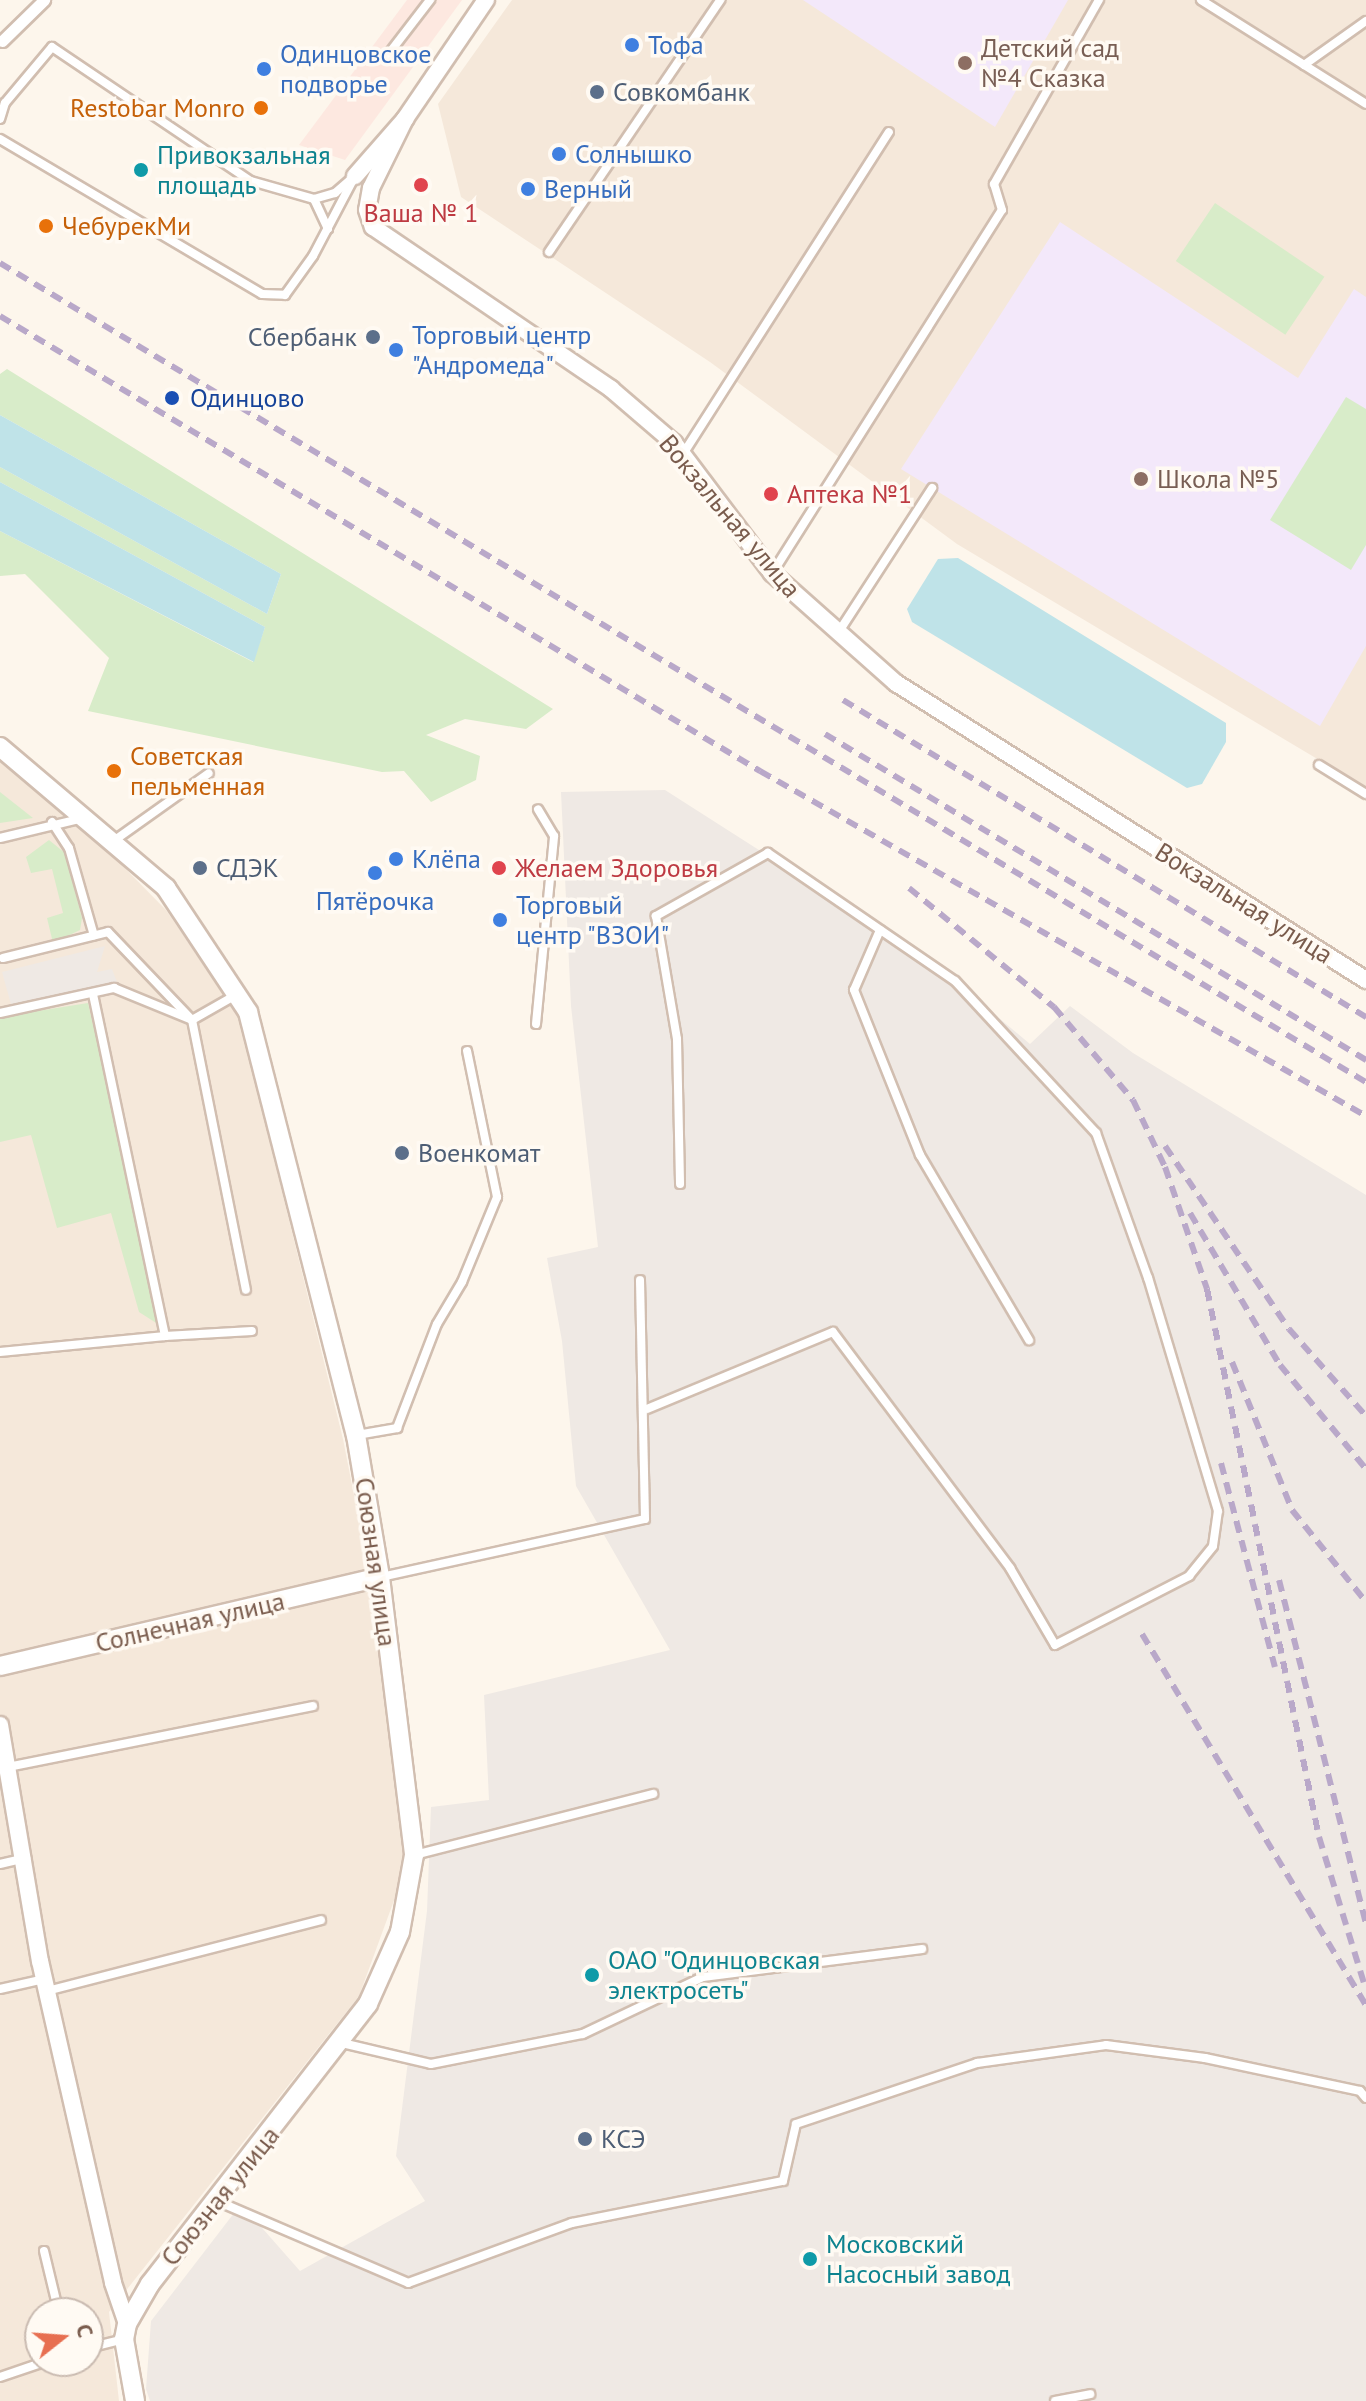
<!DOCTYPE html>
<html>
<head>
<meta charset="utf-8">
<style>
  body { margin:0 }
  #map { position:relative; width:1366px; height:2401px; overflow:hidden; background:#fdf6ec; font-family:"PT Sans",sans-serif }
  div>[style] { position:absolute }
  [style*='--x'] { left:calc(var(--x)*1px); top:calc(var(--y)*1px); width:calc(var(--w)*1px); rotate:calc(var(--a)*1deg) }
  .residential>* { inset:0; background:#f5e8da }
  .commercial>* { inset:0; background:#fde8e0 }
  .industrial>* { inset:0; background:#efe9e4 }
  .education>* { inset:0; background:#f3e8fa }
  .green>* { inset:0; background:#d8ecc9; transform-origin:0 0 }
  .water>* { inset:0; background:#bfe3e8 }
  .roads { filter:drop-shadow(2px 0 #d1beb0) drop-shadow(-2px 0 #d1beb0) drop-shadow(0 2px #d1beb0) drop-shadow(0 -2px #d1beb0) }
  .service>* { height:8px; margin:-4px; padding:0 4px; transform-origin:4px; border-radius:4px; background:#fff }
  .pedestrian>* { height:11px; margin:-5.5px; padding:0 5.5px; transform-origin:5.5px; border-radius:5.5px; background:#fff }
  .minor>* { height:16px; margin:-8px; padding:0 8px; transform-origin:8px; border-radius:8px; background:#fff }
  .tertiary>* { height:18px; margin:-9px; padding:0 9px; transform-origin:9px; border-radius:9px; background:#fff }
  .rail>* { height:6px; margin-top:-3px; transform-origin:0; background:repeating-linear-gradient(90deg,#b9a8c9 0 12px,transparent 0 20px) }
  .dots>* { width:22px; height:22px; translate:-50% -50%; box-sizing:border-box; border:4px solid #fffaf3; border-radius:50% }
  span { translate:-50% -50%; white-space:nowrap; text-align:center; line-height:1.15; -webkit-text-stroke:7px #fffaf3; paint-order:stroke }
  .shop-label { font-size:26px; color:#366cbe }
  .left { translate:0 -50%; text-align:left }
  .education-label { font-size:26px; color:#785e54 }
  .service-label { font-size:26px; color:#4e5e75 }
  .right { translate:-100% -50%; text-align:right }
  .food-label { font-size:26px; color:#c56008 }
  .culture-label { font-size:26px; color:#0d838f }
  .health-label { font-size:26px; color:#be3a42 }
  .transit-label { font-size:26px; color:#164399 }
  .street-label { font-size:26px; color:#7a5c4d }
  .north { position:absolute; left:24px; top:2297px; width:80px; height:80px; box-sizing:border-box; background:#fffaf3; border:2px solid #cabbb1; border-radius:50%; rotate:73deg; font-size:22px; font-weight:700; line-height:32px; text-align:center; color:#7a5c4d }
  .north::after { content:''; display:block; margin:auto; width:28px; height:36px; background:#e76f51; clip-path:polygon(50% 0,100% 100%,50% 72%,0 100%) }
</style>
</head>
<body>
<div id="map">
  <div class="residential">
    <i style="clip-path:polygon(512px 0,1366px 0,1366px 788px,957px 544px,710px 362px,461px 197px,438px 104px)"></i>
    <i style="clip-path:polygon(evenodd,0 759px,103px 846px,166px 910px,239px 1017px,343px 1439px,364px 1546px,404px 1848px,400px 1884px,359px 1996px,109px 2312px,119px 2401px,0 2401px,0 759px,40px 2313px,88px 2313px,88px 2361px,40px 2361px,40px 2313px)"></i>
  </div>
  <div class="commercial">
    <i style="clip-path:polygon(407px 0,462px 0,345px 160px,299px 145px)"></i>
  </div>
  <div class="industrial">
    <i style="clip-path:polygon(665px 790px,925px 956px,1030px 1044px,1070px 1006px,1133px 1053px,1366px 1195px,1366px 2401px,150px 2401px,146px 2389px,151px 2321px,241px 2204px,300px 2271px,425px 2201px,396px 2156px,427px 1911px,431px 1807px,489px 1800px,484px 1695px,670px 1650px,576px 1486px,562px 1341px,547px 1258px,598px 1247px,571px 1006px,561px 792px)"></i>
    <i style="clip-path:polygon(105px 946px,97px 972px,112px 969px,117px 982px,12px 1008px,2px 972px)"></i>
  </div>
  <div class="education">
    <i style="clip-path:polygon(803px 0,1068px 0,995px 127px)"></i>
    <i style="clip-path:polygon(1060px 222px,1298px 378px,1354px 289px,1366px 297px,1366px 646px,1320px 726px,901px 469px)"></i>
  </div>
  <div class="green">
    <i style="left:1215px;top:203px;width:132px;height:70px;rotate:34deg"></i>
    <i style="clip-path:polygon(7px 369px,553px 709px,526px 729px,465px 719px,426px 735px,480px 756px,476px 780px,431px 802px,404px 771px,382px 772px,88px 711px,109px 658px,25px 574px,0 576px,0 531px,253px 662px,265px 627px,0 482px,0 467px,267px 614px,281px 574px,0 415px,0 374px)"></i>
    <i style="clip-path:polygon(1346px 397px,1366px 409px,1366px 545px,1351px 570px,1270px 520px)"></i>
    <i style="clip-path:polygon(0 792px,33px 818px,0 823px)"></i>
    <i style="clip-path:polygon(49px 840px,65px 853px,82px 918px,80px 930px,53px 943px,47px 918px,63px 913px,52px 869px,31px 873px,26px 857px)"></i>
    <i style="clip-path:polygon(88px 1003px,164px 1328px,139px 1312px,111px 1213px,57px 1228px,31px 1135px,0 1142px,0 1017px)"></i>
  </div>
  <div class="water">
    <i style="clip-path:polygon(0 415px,281px 574px,267px 614px,0 467px)"></i>
    <i style="clip-path:polygon(0 482px,265px 627px,254px 662px,0 531px)"></i>
    <i style="clip-path:polygon(958px 558px,1226px 723px,1226px 742px,1202px 784px,1187px 788px,912px 622px,907px 609px,938px 559px)"></i>
  </div>
  <div class="roads">
    <div class="service">
      <i style="--x:1201;--y:0;--w:195;--a:32.2"></i>
      <i style="--x:387;--y:56;--w:71;--a:-52.5"></i>
      <i style="--x:1304;--y:65;--w:76;--a:-35.4"></i>
      <i style="--x:0;--y:119;--w:17;--a:-73"></i>
      <i style="--x:5;--y:103;--w:73;--a:-50"></i>
      <i style="--x:52;--y:47;--w:240;--a:34"></i>
      <i style="--x:251;--y:181;--w:66;--a:15.9"></i>
      <i style="--x:314;--y:199;--w:22;--a:-16"></i>
      <i style="--x:335;--y:193;--w:21;--a:-41"></i>
      <i style="--x:0;--y:139;--w:304;--a:30.6"></i>
      <i style="--x:262;--y:294;--w:23;--a:2"></i>
      <i style="--x:285;--y:295;--w:48;--a:-54.3"></i>
      <i style="--x:313;--y:256;--w:90;--a:-62.3"></i>
      <i style="--x:314;--y:199;--w:33;--a:65"></i>
      <i style="--x:549;--y:252;--w:305;--a:-55.8"></i>
      <i style="--x:683;--y:454;--w:382;--a:-57.4"></i>
      <i style="--x:773;--y:572;--w:428;--a:-57.7"></i>
      <i style="--x:1002;--y:210;--w:27;--a:-107"></i>
      <i style="--x:994;--y:184;--w:212;--a:-60.3"></i>
      <i style="--x:838;--y:633;--w:173;--a:-57"></i>
      <i style="--x:1319;--y:765;--w:55;--a:31.7"></i>
      <i style="--x:52;--y:822;--w:31;--a:57"></i>
      <i style="--x:69;--y:848;--w:91;--a:74.1"></i>
      <i style="--x:0;--y:838;--w:81;--a:-13.5"></i>
      <i style="--x:115;--y:840;--w:115;--a:-35.5"></i>
      <i style="--x:880;--y:930;--w:65;--a:113.4"></i>
      <i style="--x:854;--y:990;--w:178;--a:68.2"></i>
      <i style="--x:920;--y:1155;--w:215;--a:59.5"></i>
      <i style="--x:3;--y:958;--w:108;--a:-13.9"></i>
      <i style="--x:108;--y:932;--w:122;--a:46.3"></i>
      <i style="--x:192;--y:1020;--w:275;--a:78.7"></i>
      <i style="--x:0;--y:1013;--w:117;--a:-12.4"></i>
      <i style="--x:114;--y:988;--w:84;--a:22.3"></i>
      <i style="--x:192;--y:1020;--w:51;--a:-29.6"></i>
      <i style="--x:536;--y:1024;--w:189;--a:-84.5"></i>
      <i style="--x:554;--y:836;--w:31;--a:-121"></i>
      <i style="--x:165;--y:1336;--w:87;--a:-3.3"></i>
      <i style="--x:0;--y:1352;--w:166;--a:-5.5"></i>
      <i style="--x:165;--y:1336;--w:349;--a:-101.9"></i>
      <i style="--x:647;--y:1409;--w:201;--a:-22.5"></i>
      <i style="--x:833;--y:1332;--w:295;--a:53.1"></i>
      <i style="--x:1010;--y:1568;--w:89;--a:59.7"></i>
      <i style="--x:1055;--y:1645;--w:151;--a:-27.2"></i>
      <i style="--x:1189;--y:1576;--w:38;--a:-51"></i>
      <i style="--x:1213;--y:1546;--w:35;--a:-82"></i>
      <i style="--x:1218;--y:1511;--w:243;--a:-106.7"></i>
      <i style="--x:1148;--y:1278;--w:154;--a:-109.7"></i>
      <i style="--x:1096;--y:1133;--w:207;--a:-132.8"></i>
      <i style="--x:955;--y:981;--w:227;--a:-145.6"></i>
      <i style="--x:768;--y:853;--w:129;--a:150.6"></i>
      <i style="--x:656;--y:916;--w:125;--a:80.3"></i>
      <i style="--x:677;--y:1039;--w:145;--a:88.8"></i>
      <i style="--x:357;--y:1435;--w:41;--a:-9.9"></i>
      <i style="--x:397;--y:1428;--w:111;--a:-69"></i>
      <i style="--x:437;--y:1324;--w:49;--a:-59.2"></i>
      <i style="--x:462;--y:1282;--w:92;--a:-67.6"></i>
      <i style="--x:497;--y:1197;--w:149;--a:-101.6"></i>
      <i style="--x:381;--y:1577;--w:270;--a:-12.4"></i>
      <i style="--x:645;--y:1519;--w:239;--a:-91.2"></i>
      <i style="--x:8;--y:1767;--w:311;--a:-11.3"></i>
      <i style="--x:415;--y:1855;--w:246;--a:-14.4"></i>
      <i style="--x:0;--y:1864;--w:27;--a:-13"></i>
      <i style="--x:0;--y:1989;--w:45;--a:-12.8"></i>
      <i style="--x:47;--y:1991;--w:283;--a:-14.5"></i>
      <i style="--x:342;--y:2043;--w:91;--a:13.3"></i>
      <i style="--x:431;--y:2064;--w:155;--a:-11.2"></i>
      <i style="--x:583;--y:2034;--w:133;--a:-25.4"></i>
      <i style="--x:703;--y:1977;--w:221;--a:-7.3"></i>
      <i style="--x:217;--y:2201;--w:208;--a:23.2"></i>
      <i style="--x:408;--y:2283;--w:175;--a:-20.1"></i>
      <i style="--x:572;--y:2223;--w:215;--a:-11.3"></i>
      <i style="--x:783;--y:2181;--w:58;--a:-77.2"></i>
      <i style="--x:796;--y:2124;--w:191;--a:-18.6"></i>
      <i style="--x:977;--y:2063;--w:130;--a:-7.9"></i>
      <i style="--x:1106;--y:2045;--w:100;--a:7.5"></i>
      <i style="--x:1205;--y:2058;--w:158;--a:12"></i>
      <i style="--x:1360;--y:2091;--w:9;--a:49"></i>
      <i style="--x:44;--y:2251;--w:64;--a:76.4"></i>
      <i style="--x:88;--y:2348;--w:37;--a:-14"></i>
      <i style="--x:0;--y:2377;--w:50;--a:-18.8"></i>
      <i style="--x:1055;--y:2401;--w:36;--a:-11"></i>
    </div>
    <div class="pedestrian">
      <i style="--x:2;--y:41;--w:59;--a:-44.3"></i>
    </div>
    <div class="minor">
      <i style="--x:405;--y:119;--w:77;--a:116.2"></i>
      <i style="--x:371;--y:188;--w:22;--a:100"></i>
      <i style="--x:367;--y:210;--w:18;--a:71"></i>
      <i style="--x:373;--y:227;--w:288;--a:34.2"></i>
      <i style="--x:611;--y:389;--w:83;--a:40.6"></i>
      <i style="--x:674;--y:443;--w:163;--a:53"></i>
      <i style="--x:772;--y:573;--w:166;--a:41.6"></i>
      <i style="--x:896;--y:683;--w:556;--a:32.29"></i>
      <i style="--x:355;--y:176;--w:76;--a:-48.7"></i>
      <i style="--x:405;--y:119;--w:144;--a:-55.8"></i>
      <i style="--x:0;--y:1725;--w:239;--a:80.4"></i>
      <i style="--x:40;--y:1961;--w:330;--a:77.2"></i>
      <i style="--x:113;--y:2283;--w:43;--a:71.1"></i>
    </div>
    <div class="tertiary">
      <i style="--x:0;--y:747;--w:218;--a:40.3"></i>
      <i style="--x:166;--y:888;--w:149;--a:56.5"></i>
      <i style="--x:248;--y:1012;--w:437;--a:75.7"></i>
      <i style="--x:356;--y:1435;--w:144;--a:80.4"></i>
      <i style="--x:380;--y:1577;--w:280;--a:83"></i>
      <i style="--x:414;--y:1855;--w:78;--a:100.3"></i>
      <i style="--x:400;--y:1932;--w:79;--a:114"></i>
      <i style="--x:368;--y:2004;--w:355;--a:127.9"></i>
      <i style="--x:150;--y:2284;--w:46;--a:119.9"></i>
      <i style="--x:127;--y:2324;--w:15;--a:101"></i>
      <i style="--x:124;--y:2339;--w:63;--a:79.9"></i>
      <i style="--x:0;--y:1666;--w:390;--a:-13.2"></i>
    </div>
  </div>
  <div class="rail">
    <i style="--x:0;--y:263;--w:1593;--a:30.95"></i>
    <i style="--x:0;--y:316;--w:886;--a:30.91"></i>
    <i style="--x:760;--y:771;--w:697;--a:29.65"></i>
    <i style="--x:843;--y:700;--w:612;--a:31.22"></i>
    <i style="--x:825;--y:734;--w:632;--a:31.07"></i>
    <i style="--x:909;--y:888;--w:188;--a:39.4"></i>
    <i style="--x:1054;--y:1007;--w:122;--a:49.7"></i>
    <i style="--x:1133;--y:1100;--w:74;--a:64.5"></i>
    <i style="--x:1165;--y:1167;--w:129;--a:71"></i>
    <i style="--x:1207;--y:1289;--w:559;--a:78.45"></i>
    <i style="--x:1319;--y:1837;--w:160;--a:72.9"></i>
    <i style="--x:1165;--y:1146;--w:221;--a:55.9"></i>
    <i style="--x:1289;--y:1329;--w:116;--a:48.5"></i>
    <i style="--x:1190;--y:1213;--w:177;--a:59.4"></i>
    <i style="--x:1280;--y:1365;--w:135;--a:50.4"></i>
    <i style="--x:1232;--y:1362;--w:160;--a:67.9"></i>
    <i style="--x:1292;--y:1510;--w:118;--a:51.2"></i>
    <i style="--x:1221;--y:1463;--w:211;--a:75.2"></i>
    <i style="--x:1279;--y:1580;--w:356;--a:75.8"></i>
    <i style="--x:1142;--y:1634;--w:434;--a:58.9"></i>
  </div>
  <div class="dots">
    <i style="left:632px;top:45px;background:#3f7fe0"></i>
    <i style="left:965px;top:63px;background:#8d6e63"></i>
    <i style="left:264px;top:69px;background:#3f7fe0"></i>
    <i style="left:597px;top:92px;background:#5c6f8a"></i>
    <i style="left:261px;top:108px;background:#e8710a"></i>
    <i style="left:559px;top:154px;background:#3f7fe0"></i>
    <i style="left:141px;top:170px;background:#0f9aa8"></i>
    <i style="left:421px;top:185px;background:#e0444e"></i>
    <i style="left:528px;top:189px;background:#3f7fe0"></i>
    <i style="left:46px;top:226px;background:#e8710a"></i>
    <i style="left:373px;top:337px;background:#5c6f8a"></i>
    <i style="left:396px;top:350px;background:#3f7fe0"></i>
    <i style="left:172px;top:398px;background:#1a4fb4"></i>
    <i style="left:1141px;top:479px;background:#8d6e63"></i>
    <i style="left:771px;top:494px;background:#e0444e"></i>
    <i style="left:114px;top:771px;background:#e8710a"></i>
    <i style="left:396px;top:859px;background:#3f7fe0"></i>
    <i style="left:200px;top:868px;background:#5c6f8a"></i>
    <i style="left:499px;top:868px;background:#e0444e"></i>
    <i style="left:375px;top:873px;background:#3f7fe0"></i>
    <i style="left:500px;top:920px;background:#3f7fe0"></i>
    <i style="left:402px;top:1153px;background:#5c6f8a"></i>
    <i style="left:592px;top:1975px;background:#0f9aa8"></i>
    <i style="left:585px;top:2139px;background:#5c6f8a"></i>
    <i style="left:810px;top:2259px;background:#0f9aa8"></i>
  </div>
  <div class="shop-label">
    <span class="left" style="left:648px;top:45px">Тофа</span>
    <span class="left" style="left:280px;top:69px">Одинцовское<br>подворье</span>
    <span class="left" style="left:575px;top:154px">Солнышко</span>
    <span class="left" style="left:544px;top:189px">Верный</span>
    <span class="left" style="left:412px;top:350px">Торговый центр<br>"Андромеда"</span>
    <span class="left" style="left:412px;top:859px">Клёпа</span>
    <span style="left:375px;top:901px">Пятёрочка</span>
    <span class="left" style="left:516px;top:920px">Торговый<br>центр "ВЗОИ"</span>
  </div>
  <div class="education-label">
    <span class="left" style="left:981px;top:63px">Детский сад<br>№4 Сказка</span>
    <span class="left" style="left:1157px;top:479px">Школа №5</span>
  </div>
  <div class="service-label">
    <span class="left" style="left:613px;top:92px">Совкомбанк</span>
    <span class="right" style="left:357px;top:337px">Сбербанк</span>
    <span class="left" style="left:216px;top:868px">СДЭК</span>
    <span class="left" style="left:418px;top:1153px">Военкомат</span>
    <span class="left" style="left:601px;top:2139px">КСЭ</span>
  </div>
  <div class="food-label">
    <span class="right" style="left:245px;top:108px">Restobar Monro</span>
    <span class="left" style="left:62px;top:226px">ЧебурекМи</span>
    <span class="left" style="left:130px;top:771px">Советская<br>пельменная</span>
  </div>
  <div class="culture-label">
    <span class="left" style="left:157px;top:170px">Привокзальная<br>площадь</span>
    <span class="left" style="left:608px;top:1975px">ОАО "Одинцовская<br>электросеть"</span>
    <span class="left" style="left:826px;top:2259px">Московский<br>Насосный завод</span>
  </div>
  <div class="health-label">
    <span style="left:421px;top:213px">Ваша № 1</span>
    <span class="left" style="left:787px;top:494px">Аптека №1</span>
    <span class="left" style="left:515px;top:868px">Желаем Здоровья</span>
  </div>
  <div class="transit-label">
    <span class="left" style="left:190px;top:398px">Одинцово</span>
  </div>
  <div class="street-label">
    <span style="left:730px;top:516px;rotate:50deg">Вокзальная улица</span>
    <span style="left:1244px;top:903px;rotate:32deg">Вокзальная улица</span>
    <span style="left:376px;top:1562px;rotate:82deg">Союзная улица</span>
    <span style="left:190px;top:1622px;rotate:-13deg">Солнечная улица</span>
    <span style="left:220px;top:2196px;rotate:-51deg">Союзная улица</span>
  </div>
  <div class="north">С</div>
</div>
</body>
</html>
